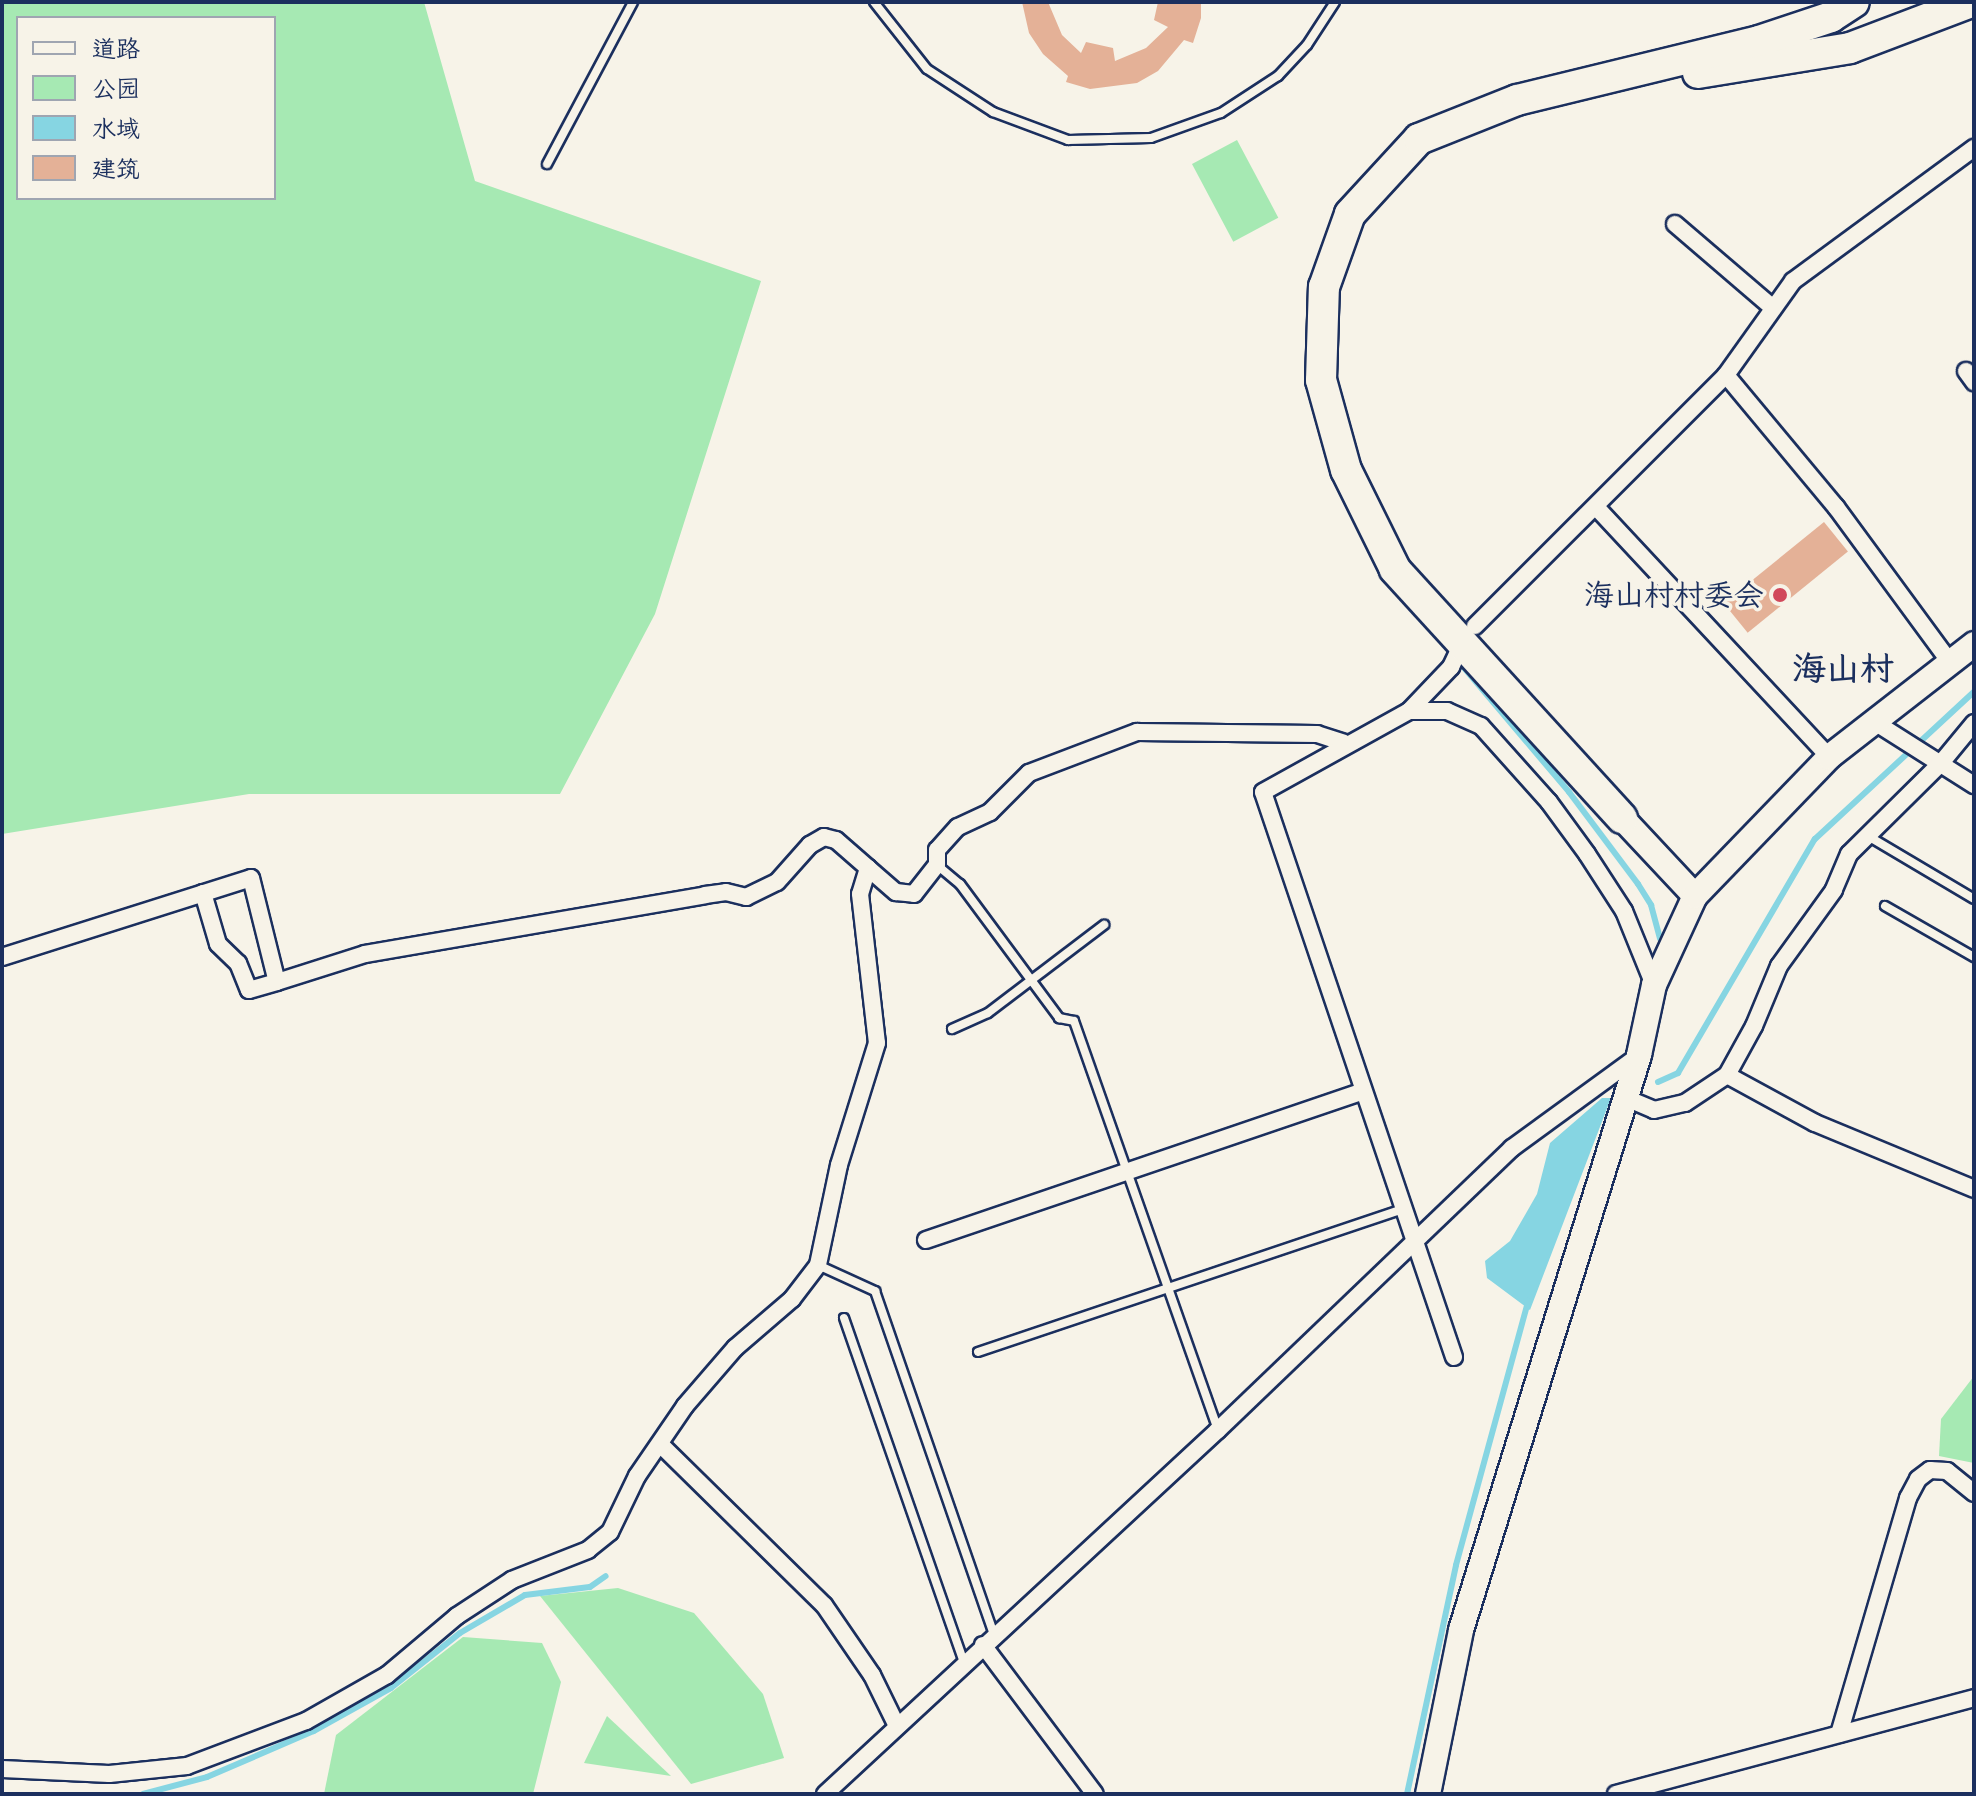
<!DOCTYPE html>
<html>
<head>
<meta charset="utf-8">
<style>
  body { margin:0 }
  #map { position:relative; width:1976px; height:1796px; overflow:hidden; background:#f7f3e8; font-family:"Shantell Sans","LXGW WenKai TC",sans-serif }
  div>[style] { position:absolute }
  [style*='--x'] { left:calc(var(--x)*1px); top:calc(var(--y)*1px); width:calc(var(--w)*1px); rotate:calc(var(--a)*1deg) }
  .green>* { inset:0; background:#a6e9b3; transform-origin:0 0 }
  .water>* { inset:0; background:#86d5e2 }
  .stream>* { height:6px; margin:-3px; padding:0 3px; transform-origin:3px; border-radius:3px; background:#86d5e2 }
  .building>* { inset:0; background:#e4b197; transform-origin:0 0 }
  .roads { filter:drop-shadow(2px 0 #1b2f5e) drop-shadow(-2px 0 #1b2f5e) drop-shadow(0 2px #1b2f5e) drop-shadow(0 -2px #1b2f5e) }
  .lane>* { height:8px; margin:-4px; padding:0 4px; transform-origin:4px; border-radius:4px; background:#f7f3e8 }
  .street>* { height:16px; margin:-8px; padding:0 8px; transform-origin:8px; border-radius:8px; background:#f7f3e8 }
  .secondary>* { height:24px; margin:-12px; padding:0 12px; transform-origin:12px; border-radius:12px; background:#f7f3e8 }
  .highway>* { height:30px; margin:-15px; padding:0 15px; transform-origin:15px; border-radius:15px; background:#f7f3e8 }
  .dots>* { width:22px; height:22px; translate:-50% -50%; box-sizing:border-box; border:4px solid #f7f3e8; border-radius:50% }
  span { translate:-50% -50%; white-space:nowrap; text-align:center; line-height:1.15; -webkit-text-stroke:7px #f7f3e8; paint-order:stroke }
  .poi-label { font-size:30px; color:#1b2f5e }
  .right { translate:-100% -50%; text-align:right }
  .quarter-label { font-size:34px; color:#1b2f5e; font-weight:700 }
  .frame { position:absolute; inset:0; border:4px solid #1b2f5e; pointer-events:none }
  .legend { position:absolute; left:16px; top:16px; width:260px; height:184px; box-sizing:border-box; background:#f7f3e8; border:2px solid #9fa5b1; margin:0; padding:10px 14px; list-style:none; font-size:24px; color:#1b2f5e }
  .legend li { display:flex; align-items:center; gap:16px; height:40px }
  .legend b { width:40px; border:2px solid #9fa5b1 }
</style>
</head>
<body>
<div id="map">
  <div class="green">
    <i style="clip-path:polygon(evenodd,2px 2px,424px 2px,475px 181px,761px 281px,655px 614px,560px 794px,249px 794px,2px 834px,2px 2px,274px 18px,274px 198px,18px 198px,18px 18px,274px 18px)"></i>
    <i style="left:1237px;top:140px;width:88px;height:51px;rotate:62deg"></i>
    <i style="clip-path:polygon(1974px 1376px,1974px 1463px,1939px 1456px,1941px 1419px)"></i>
    <i style="clip-path:polygon(618px 1588px,694px 1613px,763px 1694px,784px 1758px,691px 1784px,540px 1596px)"></i>
    <i style="clip-path:polygon(463px 1637px,542px 1643px,561px 1682px,533px 1794px,324px 1794px,336px 1735px)"></i>
    <i style="clip-path:polygon(607px 1716px,671px 1776px,584px 1763px)"></i>
  </div>
  <div class="water">
    <i style="clip-path:polygon(1602px 1098px,1611px 1098px,1530px 1310px,1487px 1278px,1485px 1261px,1510px 1241px,1537px 1194px,1550px 1143px)"></i>
  </div>
  <div class="stream">
    <i style="--x:1444;--y:644;--w:194;--a:49.8"></i>
    <i style="--x:1569;--y:792;--w:115;--a:53.1"></i>
    <i style="--x:1638;--y:884;--w:25;--a:58"></i>
    <i style="--x:1651;--y:905;--w:35;--a:75"></i>
    <i style="--x:1658;--y:1082;--w:22;--a:-24"></i>
    <i style="--x:1678;--y:1073;--w:271;--a:-59.7"></i>
    <i style="--x:1815;--y:839;--w:217;--a:-42.8"></i>
    <i style="--x:143;--y:1794;--w:66;--a:-14.9"></i>
    <i style="--x:207;--y:1777;--w:116;--a:-23.3"></i>
    <i style="--x:314;--y:1731;--w:88;--a:-29.2"></i>
    <i style="--x:391;--y:1688;--w:88;--a:-38.6"></i>
    <i style="--x:460;--y:1633;--w:75;--a:-30.3"></i>
    <i style="--x:525;--y:1595;--w:65;--a:-7"></i>
    <i style="--x:590;--y:1587;--w:19;--a:-35"></i>
    <i style="--x:1407;--y:1794;--w:234;--a:-77.9"></i>
    <i style="--x:1456;--y:1565;--w:274;--a:-74.7"></i>
  </div>
  <div class="building">
    <i style="clip-path:polygon(1022px 2px,1048px 2px,1062px 35px,1081px 53px,1086px 42px,1113px 48px,1115px 61px,1146px 48px,1168px 27px,1154px 20px,1158px 2px,1201px 2px,1201px 18px,1193px 43px,1184px 40px,1158px 71px,1137px 83px,1090px 89px,1066px 82px,1068px 76px,1043px 54px,1029px 33px)"></i>
    <i style="left:1824px;top:522px;width:38px;height:129px;rotate:51deg"></i>
  </div>
  <div class="roads">
    <div class="lane">
      <i style="--x:874;--y:2;--w:85;--a:51.7"></i>
      <i style="--x:927;--y:69;--w:79;--a:33.1"></i>
      <i style="--x:993;--y:112;--w:80;--a:20.5"></i>
      <i style="--x:1068;--y:140;--w:83;--a:-1.4"></i>
      <i style="--x:1151;--y:138;--w:74;--a:-19.7"></i>
      <i style="--x:1221;--y:113;--w:68;--a:-33"></i>
      <i style="--x:1278;--y:76;--w:42;--a:-46.9"></i>
      <i style="--x:1307;--y:45;--w:51;--a:-56.9"></i>
      <i style="--x:547;--y:164;--w:183;--a:-62"></i>
      <i style="--x:1868;--y:836;--w:123;--a:30.7"></i>
      <i style="--x:937;--y:865;--w:30;--a:40"></i>
      <i style="--x:960;--y:884;--w:167;--a:53.5"></i>
      <i style="--x:1059;--y:1018;--w:15;--a:11"></i>
      <i style="--x:1074;--y:1021;--w:433;--a:70.6"></i>
      <i style="--x:1885;--y:906;--w:103;--a:29.8"></i>
      <i style="--x:952;--y:1029;--w:39;--a:-24"></i>
      <i style="--x:988;--y:1013;--w:146;--a:-37.2"></i>
      <i style="--x:818;--y:1265;--w:63;--a:24.5"></i>
      <i style="--x:875;--y:1291;--w:364;--a:70.9"></i>
      <i style="--x:844;--y:1318;--w:364;--a:70.8"></i>
      <i style="--x:978;--y:1352;--w:448;--a:-18.6"></i>
    </div>
    <div class="street">
      <i style="--x:1675;--y:224;--w:129;--a:40.6"></i>
      <i style="--x:1966;--y:371;--w:14;--a:54"></i>
      <i style="--x:1726;--y:375;--w:172;--a:50.2"></i>
      <i style="--x:1836;--y:507;--w:192;--a:53.7"></i>
      <i style="--x:1597;--y:508;--w:340;--a:47"></i>
      <i style="--x:1475;--y:626;--w:355;--a:-45"></i>
      <i style="--x:1726;--y:375;--w:115;--a:-54.5"></i>
      <i style="--x:1793;--y:281;--w:225;--a:-36.3"></i>
      <i style="--x:1409;--y:711;--w:61;--a:-46.3"></i>
      <i style="--x:1451;--y:667;--w:17;--a:-65"></i>
      <i style="--x:1873;--y:721;--w:120;--a:32.4"></i>
      <i style="--x:1974;--y:723;--w:52;--a:129.5"></i>
      <i style="--x:1941;--y:763;--w:129;--a:135.3"></i>
      <i style="--x:1849;--y:854;--w:39;--a:113"></i>
      <i style="--x:1834;--y:890;--w:94;--a:125.9"></i>
      <i style="--x:1779;--y:966;--w:65;--a:112.6"></i>
      <i style="--x:1754;--y:1026;--w:56;--a:118.9"></i>
      <i style="--x:1727;--y:1075;--w:100;--a:28.6"></i>
      <i style="--x:1815;--y:1123;--w:172;--a:22.5"></i>
      <i style="--x:868;--y:868;--w:37;--a:41"></i>
      <i style="--x:896;--y:892;--w:18;--a:6"></i>
      <i style="--x:914;--y:894;--w:37;--a:-52"></i>
      <i style="--x:937;--y:865;--w:15;--a:-90"></i>
      <i style="--x:937;--y:850;--w:31;--a:-48"></i>
      <i style="--x:958;--y:827;--w:35;--a:-25"></i>
      <i style="--x:990;--y:812;--w:55;--a:-45"></i>
      <i style="--x:1029;--y:773;--w:116;--a:-20.8"></i>
      <i style="--x:1137;--y:732;--w:180;--a:0.6"></i>
      <i style="--x:1317;--y:734;--w:28;--a:18"></i>
      <i style="--x:203;--y:893;--w:53;--a:73.6"></i>
      <i style="--x:218;--y:944;--w:28;--a:44"></i>
      <i style="--x:238;--y:963;--w:29;--a:68"></i>
      <i style="--x:249;--y:990;--w:29;--a:-16"></i>
      <i style="--x:2;--y:957;--w:261;--a:-17.6"></i>
      <i style="--x:251;--y:878;--w:107;--a:76"></i>
      <i style="--x:277;--y:982;--w:92;--a:-17.7"></i>
      <i style="--x:365;--y:954;--w:345;--a:-9.8"></i>
      <i style="--x:705;--y:895;--w:21;--a:-8"></i>
      <i style="--x:726;--y:892;--w:21;--a:14"></i>
      <i style="--x:746;--y:897;--w:34;--a:-26"></i>
      <i style="--x:777;--y:882;--w:50;--a:-48.3"></i>
      <i style="--x:810;--y:845;--w:16;--a:-30"></i>
      <i style="--x:824;--y:837;--w:12;--a:14"></i>
      <i style="--x:836;--y:840;--w:43;--a:41.2"></i>
      <i style="--x:868;--y:868;--w:27;--a:107"></i>
      <i style="--x:860;--y:894;--w:150;--a:83.5"></i>
      <i style="--x:877;--y:1043;--w:128;--a:107.3"></i>
      <i style="--x:839;--y:1165;--w:102;--a:101.9"></i>
      <i style="--x:818;--y:1265;--w:43;--a:127.4"></i>
      <i style="--x:792;--y:1299;--w:75;--a:139.3"></i>
      <i style="--x:735;--y:1348;--w:77;--a:130.8"></i>
      <i style="--x:685;--y:1406;--w:85;--a:124.4"></i>
      <i style="--x:637;--y:1476;--w:62;--a:115.7"></i>
      <i style="--x:610;--y:1532;--w:28;--a:141"></i>
      <i style="--x:588;--y:1550;--w:82;--a:158.5"></i>
      <i style="--x:512;--y:1580;--w:66;--a:146.8"></i>
      <i style="--x:457;--y:1616;--w:92;--a:139.9"></i>
      <i style="--x:387;--y:1675;--w:93;--a:150.4"></i>
      <i style="--x:306;--y:1721;--w:127;--a:159.3"></i>
      <i style="--x:187;--y:1766;--w:78;--a:174.1"></i>
      <i style="--x:109;--y:1774;--w:107;--a:-177.3"></i>
      <i style="--x:1626;--y:1098;--w:30;--a:23"></i>
      <i style="--x:1654;--y:1110;--w:32;--a:-13"></i>
      <i style="--x:1685;--y:1103;--w:50;--a:-33.7"></i>
      <i style="--x:926;--y:1240;--w:462;--a:-18.8"></i>
      <i style="--x:1454;--y:1357;--w:596;--a:-108.68"></i>
      <i style="--x:1263;--y:792;--w:167;--a:-29"></i>
      <i style="--x:1409;--y:711;--w:38;--a:0"></i>
      <i style="--x:1447;--y:711;--w:37;--a:24"></i>
      <i style="--x:1481;--y:726;--w:102;--a:48.2"></i>
      <i style="--x:1549;--y:802;--w:64;--a:53.8"></i>
      <i style="--x:1587;--y:854;--w:68;--a:57"></i>
      <i style="--x:1624;--y:911;--w:80;--a:67.9"></i>
      <i style="--x:660;--y:1444;--w:230;--a:44.5"></i>
      <i style="--x:824;--y:1605;--w:85;--a:55.6"></i>
      <i style="--x:872;--y:1675;--w:57;--a:63.9"></i>
      <i style="--x:983;--y:1645;--w:186;--a:53.1"></i>
      <i style="--x:1839;--y:1734;--w:246;--a:-73.7"></i>
      <i style="--x:1908;--y:1498;--w:21;--a:-62"></i>
      <i style="--x:1918;--y:1479;--w:15;--a:-37"></i>
      <i style="--x:1930;--y:1470;--w:17;--a:3"></i>
      <i style="--x:1947;--y:1471;--w:35;--a:39"></i>
      <i style="--x:825;--y:1794;--w:536;--a:-42.81"></i>
      <i style="--x:1218;--y:1430;--w:407;--a:-43.8"></i>
      <i style="--x:1512;--y:1148;--w:156;--a:-36.1"></i>
      <i style="--x:1616;--y:1794;--w:371;--a:-15"></i>
    </div>
    <div class="secondary">
      <i style="--x:1622;--y:818;--w:107;--a:46.9"></i>
      <i style="--x:1428;--y:1794;--w:167;--a:-78.6"></i>
      <i style="--x:1461;--y:1630;--w:602;--a:-72.8"></i>
      <i style="--x:1639;--y:1055;--w:72;--a:-77.9"></i>
      <i style="--x:1654;--y:985;--w:98;--a:-65.3"></i>
      <i style="--x:1695;--y:896;--w:193;--a:-46"></i>
      <i style="--x:1829;--y:757;--w:184;--a:-37.9"></i>
    </div>
    <div class="highway">
      <i style="--x:1698;--y:73;--w:154;--a:-9.3"></i>
      <i style="--x:1850;--y:48;--w:129;--a:-20.8"></i>
      <i style="--x:1622;--y:818;--w:337;--a:-132.4"></i>
      <i style="--x:1395;--y:569;--w:110;--a:-116.3"></i>
      <i style="--x:1346;--y:470;--w:93;--a:-105.5"></i>
      <i style="--x:1321;--y:380;--w:93;--a:-88.2"></i>
      <i style="--x:1324;--y:287;--w:77;--a:-70.4"></i>
      <i style="--x:1350;--y:214;--w:102;--a:-47.4"></i>
      <i style="--x:1419;--y:139;--w:105;--a:-21.7"></i>
      <i style="--x:1517;--y:100;--w:249;--a:-13.7"></i>
      <i style="--x:1759;--y:41;--w:76;--a:-18.4"></i>
      <i style="--x:1831;--y:17;--w:27;--a:-33"></i>
    </div>
  </div>
  <div class="dots">
    <i style="left:1780px;top:595px;background:#d1495b"></i>
  </div>
  <div class="poi-label">
    <span class="right" style="left:1764px;top:595px">海山村村委会</span>
  </div>
  <div class="quarter-label">
    <span style="left:1843px;top:669px">海山村</span>
  </div>
  <div class="frame"></div>
  <ul class="legend">
  <li><b style="height:10px;background:#f7f3e8"></b>道路</li>
  <li><b style="height:22px;background:#a6e9b3"></b>公园</li>
  <li><b style="height:22px;background:#86d5e2"></b>水域</li>
  <li><b style="height:22px;background:#e4b197"></b>建筑</li>
  </ul>
</div>
</body>
</html>
